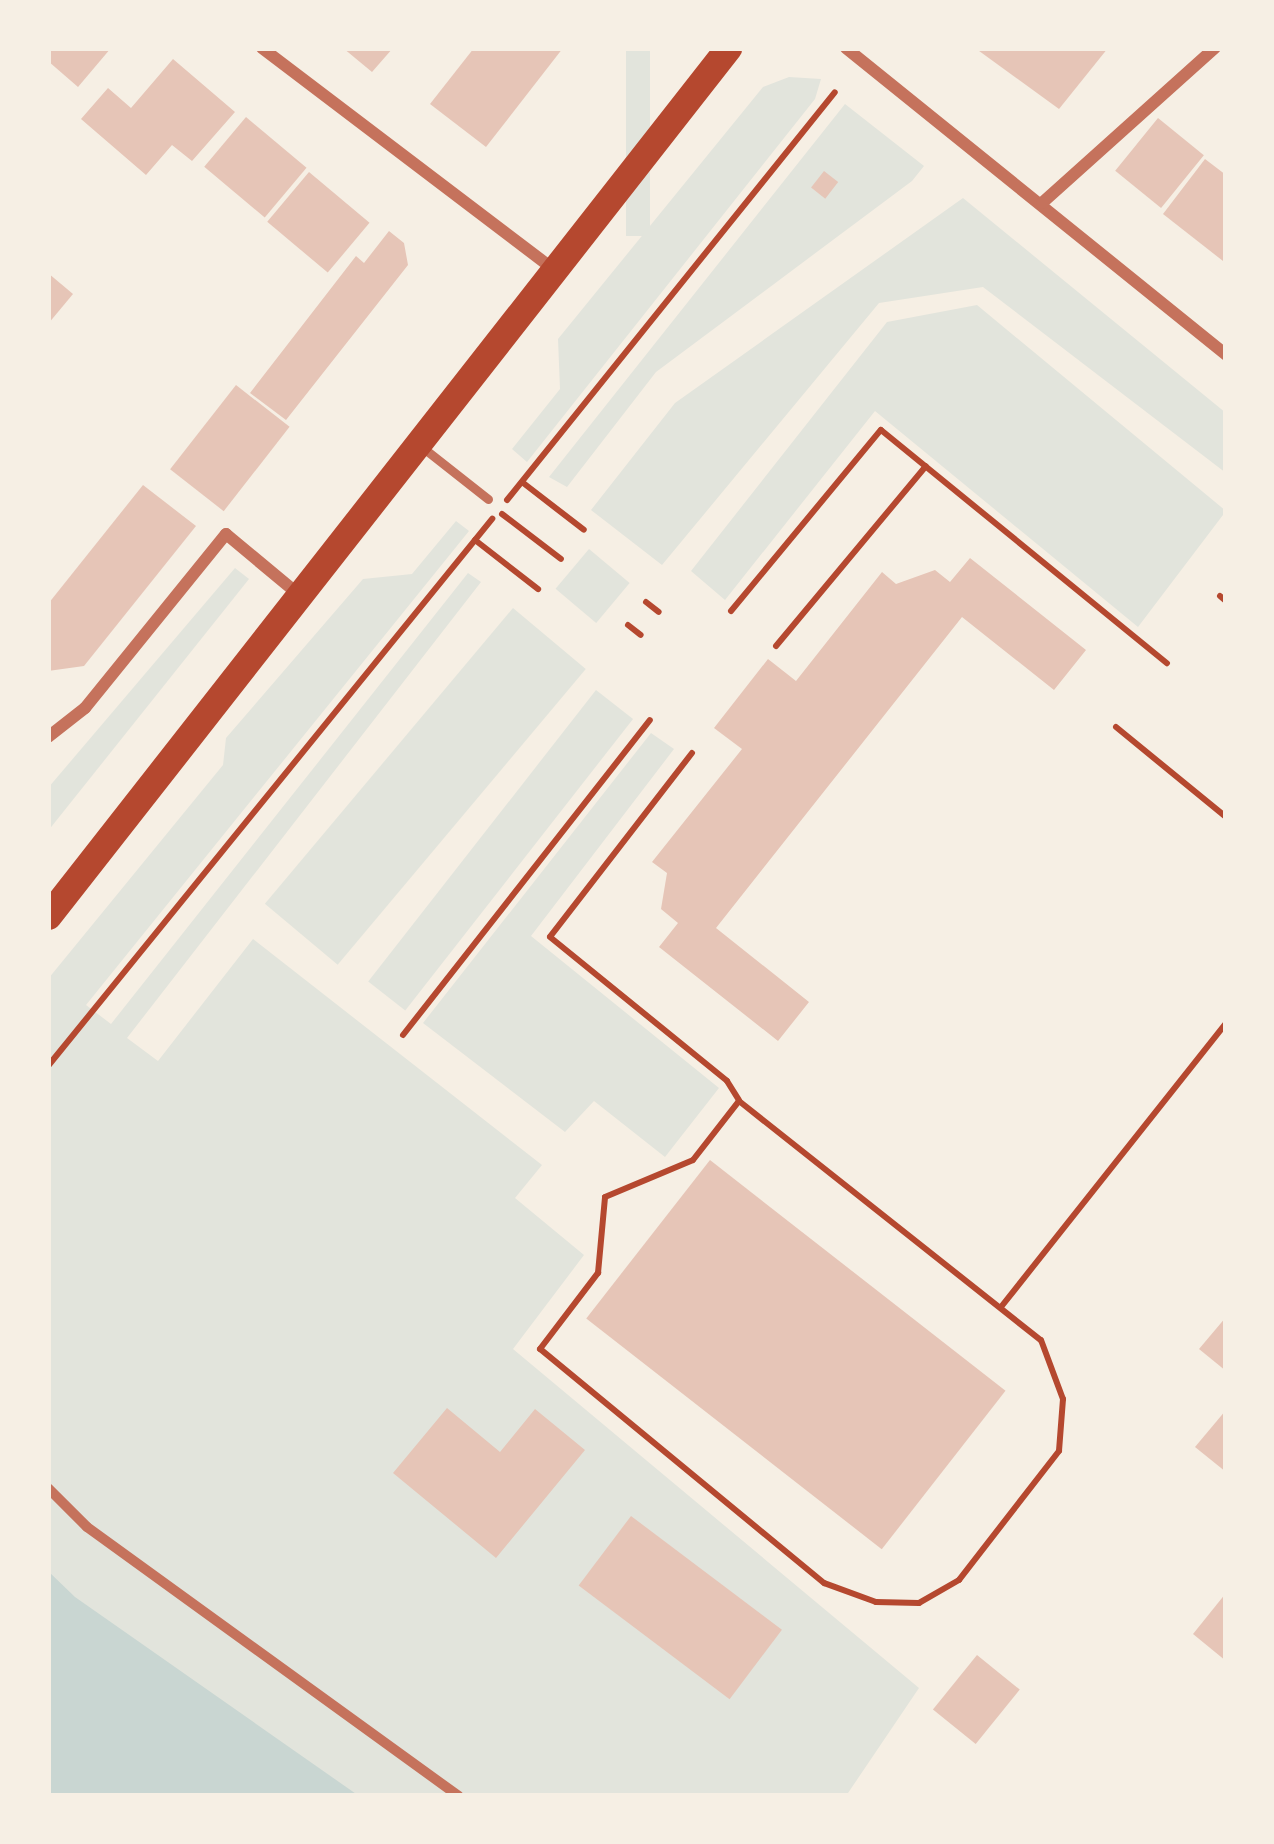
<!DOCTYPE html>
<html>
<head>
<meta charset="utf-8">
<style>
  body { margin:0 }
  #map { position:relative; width:1274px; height:1844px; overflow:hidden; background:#f6efe4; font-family:"Source Sans 3",sans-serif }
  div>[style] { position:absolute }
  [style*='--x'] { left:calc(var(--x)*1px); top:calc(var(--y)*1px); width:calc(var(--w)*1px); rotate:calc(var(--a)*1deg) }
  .green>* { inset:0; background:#e2e4dc; transform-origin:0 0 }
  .water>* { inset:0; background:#c9d6d2 }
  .building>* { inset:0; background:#e6c5b7; transform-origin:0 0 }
  .path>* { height:6px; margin:-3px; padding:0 3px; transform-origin:3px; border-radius:3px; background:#b5482f }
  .service>* { height:9px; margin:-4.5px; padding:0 4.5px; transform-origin:4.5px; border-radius:4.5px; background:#c5725c }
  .pedestrian>* { height:10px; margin:-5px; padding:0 5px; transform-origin:5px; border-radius:5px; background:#c5725c }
  .minor>* { height:12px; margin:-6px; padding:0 6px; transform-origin:6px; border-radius:6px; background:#c5725c }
  .primary>* { height:27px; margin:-13.5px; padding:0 13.5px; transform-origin:13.5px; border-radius:13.5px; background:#b5482f }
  span { translate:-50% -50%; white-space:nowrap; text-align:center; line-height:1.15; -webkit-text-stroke:12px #f6efe4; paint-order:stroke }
  .frame { position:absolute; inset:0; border:51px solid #f6efe4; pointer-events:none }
</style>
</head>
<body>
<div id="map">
  <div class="green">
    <i style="left:626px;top:48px;width:24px;height:188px"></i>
    <i style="clip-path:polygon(789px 77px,821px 79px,815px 99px,527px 462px,512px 449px,560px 389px,558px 339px,763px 87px)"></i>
    <i style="clip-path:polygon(845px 104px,924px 166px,912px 181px,656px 372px,567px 487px,549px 477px)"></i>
    <i style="clip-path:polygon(963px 198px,1226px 413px,1226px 473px,983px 287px,879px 303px,662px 565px,591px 510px,675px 403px)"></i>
    <i style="clip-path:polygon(977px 305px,1226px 511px,1138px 627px,875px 411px,725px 600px,691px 571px,887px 322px)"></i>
    <i style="clip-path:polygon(456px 521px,469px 531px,86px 1005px,111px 1024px,468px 573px,481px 582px,127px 1038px,158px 1061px,253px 939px,542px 1165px,515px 1198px,584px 1255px,513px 1349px,919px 1688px,846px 1796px,48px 1796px,48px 979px,223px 765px,226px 738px,363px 579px,412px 574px)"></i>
    <i style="left:589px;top:549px;width:53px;height:52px;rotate:40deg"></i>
    <i style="clip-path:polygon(235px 568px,249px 579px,48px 831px,48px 788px)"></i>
    <i style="left:513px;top:608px;width:95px;height:386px;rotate:40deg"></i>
    <i style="left:596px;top:690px;width:47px;height:370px;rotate:38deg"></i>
    <i style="clip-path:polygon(651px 733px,674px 749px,531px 936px,719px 1088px,665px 1157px,594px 1101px,565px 1132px,423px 1023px)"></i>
  </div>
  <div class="water">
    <i style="clip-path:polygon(48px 1571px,75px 1597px,359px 1796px,48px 1796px)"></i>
  </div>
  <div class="building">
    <i style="clip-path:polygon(48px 48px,111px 48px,78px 87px,48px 61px)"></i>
    <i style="clip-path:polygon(343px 48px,393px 48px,372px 72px)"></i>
    <i style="clip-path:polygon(474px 48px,563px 48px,486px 147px,430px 104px)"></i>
    <i style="clip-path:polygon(975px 48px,1108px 48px,1059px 109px)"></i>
    <i style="clip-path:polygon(173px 59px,235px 112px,192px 161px,172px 145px,146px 175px,81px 119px,108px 88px,131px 108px)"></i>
    <i style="left:246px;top:117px;width:79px;height:65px;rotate:40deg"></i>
    <i style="left:1158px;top:118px;width:59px;height:68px;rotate:39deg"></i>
    <i style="clip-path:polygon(1205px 159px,1226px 175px,1223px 261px,1163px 214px)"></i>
    <i style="left:824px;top:171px;width:18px;height:21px;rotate:38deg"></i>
    <i style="left:309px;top:172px;width:79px;height:65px;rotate:40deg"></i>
    <i style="clip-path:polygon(389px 231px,404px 243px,408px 265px,286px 420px,250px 393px,356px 256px,364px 263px)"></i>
    <i style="clip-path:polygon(48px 273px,73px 294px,48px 324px)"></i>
    <i style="left:236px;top:385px;width:68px;height:107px;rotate:38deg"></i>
    <i style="clip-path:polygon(143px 485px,196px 526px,84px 666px,48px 671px,48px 604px)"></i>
    <i style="clip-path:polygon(970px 558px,1086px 650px,1054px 690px,962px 617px,716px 928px,809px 1002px,778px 1041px,659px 947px,678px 923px,661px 909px,667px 873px,652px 862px,742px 749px,714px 728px,768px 659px,796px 681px,882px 572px,896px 584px,935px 570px,950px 582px)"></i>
    <i style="left:710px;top:1160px;width:375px;height:201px;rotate:38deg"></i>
    <i style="clip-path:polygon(1226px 1317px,1226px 1371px,1199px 1349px)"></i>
    <i style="clip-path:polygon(447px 1408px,500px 1452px,535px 1409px,585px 1450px,496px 1558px,393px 1473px)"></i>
    <i style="clip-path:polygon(1226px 1410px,1226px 1472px,1195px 1447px)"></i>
    <i style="left:631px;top:1516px;width:189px;height:87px;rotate:37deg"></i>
    <i style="clip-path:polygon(1226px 1593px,1226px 1661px,1193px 1634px)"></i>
    <i style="left:977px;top:1655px;width:55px;height:70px;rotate:39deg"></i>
  </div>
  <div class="path">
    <i style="--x:522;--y:482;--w:78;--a:37.7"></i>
    <i style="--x:507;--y:500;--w:523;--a:-51.2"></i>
    <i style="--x:502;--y:514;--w:74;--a:37.3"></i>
    <i style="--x:475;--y:540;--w:80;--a:37.9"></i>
    <i style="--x:1220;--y:596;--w:8;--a:40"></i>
    <i style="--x:646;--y:602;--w:16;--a:38"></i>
    <i style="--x:731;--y:611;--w:235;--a:-50.4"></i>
    <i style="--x:881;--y:430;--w:369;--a:39.2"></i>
    <i style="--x:628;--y:625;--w:16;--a:38"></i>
    <i style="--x:776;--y:646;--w:234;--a:-50.2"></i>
    <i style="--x:1116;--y:727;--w:142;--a:39.3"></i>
    <i style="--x:692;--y:753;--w:232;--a:127.7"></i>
    <i style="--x:550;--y:937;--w:228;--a:39.1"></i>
    <i style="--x:727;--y:1081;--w:22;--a:58"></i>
    <i style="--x:403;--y:1035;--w:400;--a:-51.9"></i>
    <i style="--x:48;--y:1066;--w:705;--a:-50.93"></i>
    <i style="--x:739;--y:1101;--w:385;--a:38.4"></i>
    <i style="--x:1041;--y:1340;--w:63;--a:69.6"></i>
    <i style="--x:1063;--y:1399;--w:52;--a:94.4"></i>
    <i style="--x:1059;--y:1451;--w:163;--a:127.8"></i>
    <i style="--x:959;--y:1580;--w:46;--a:150.1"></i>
    <i style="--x:919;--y:1603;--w:43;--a:-178.7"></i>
    <i style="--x:876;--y:1602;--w:55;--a:-159.9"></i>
    <i style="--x:824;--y:1583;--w:368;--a:-140.5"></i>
    <i style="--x:540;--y:1349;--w:96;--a:-52.7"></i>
    <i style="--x:598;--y:1273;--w:76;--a:-84.7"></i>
    <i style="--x:605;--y:1197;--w:95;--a:-22.8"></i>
    <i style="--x:693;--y:1160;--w:75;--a:-52.1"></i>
    <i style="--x:1001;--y:1307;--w:362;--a:-51.6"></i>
  </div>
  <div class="service">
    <i style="--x:422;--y:447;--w:84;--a:38.2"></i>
  </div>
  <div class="pedestrian">
    <i style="--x:48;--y:1488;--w:55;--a:45"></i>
    <i style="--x:87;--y:1527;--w:459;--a:35.9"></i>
  </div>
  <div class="minor">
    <i style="--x:262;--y:48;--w:365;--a:37.2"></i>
    <i style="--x:846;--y:48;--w:489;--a:38.9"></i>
    <i style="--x:1042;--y:203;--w:232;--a:-41.9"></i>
    <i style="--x:48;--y:737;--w:47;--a:-38.1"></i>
    <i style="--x:85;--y:708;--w:224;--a:-51"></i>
    <i style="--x:226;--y:534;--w:94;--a:39.8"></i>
  </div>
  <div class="primary">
    <i style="--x:48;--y:916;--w:1103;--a:-51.92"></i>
  </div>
  <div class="frame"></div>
</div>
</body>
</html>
